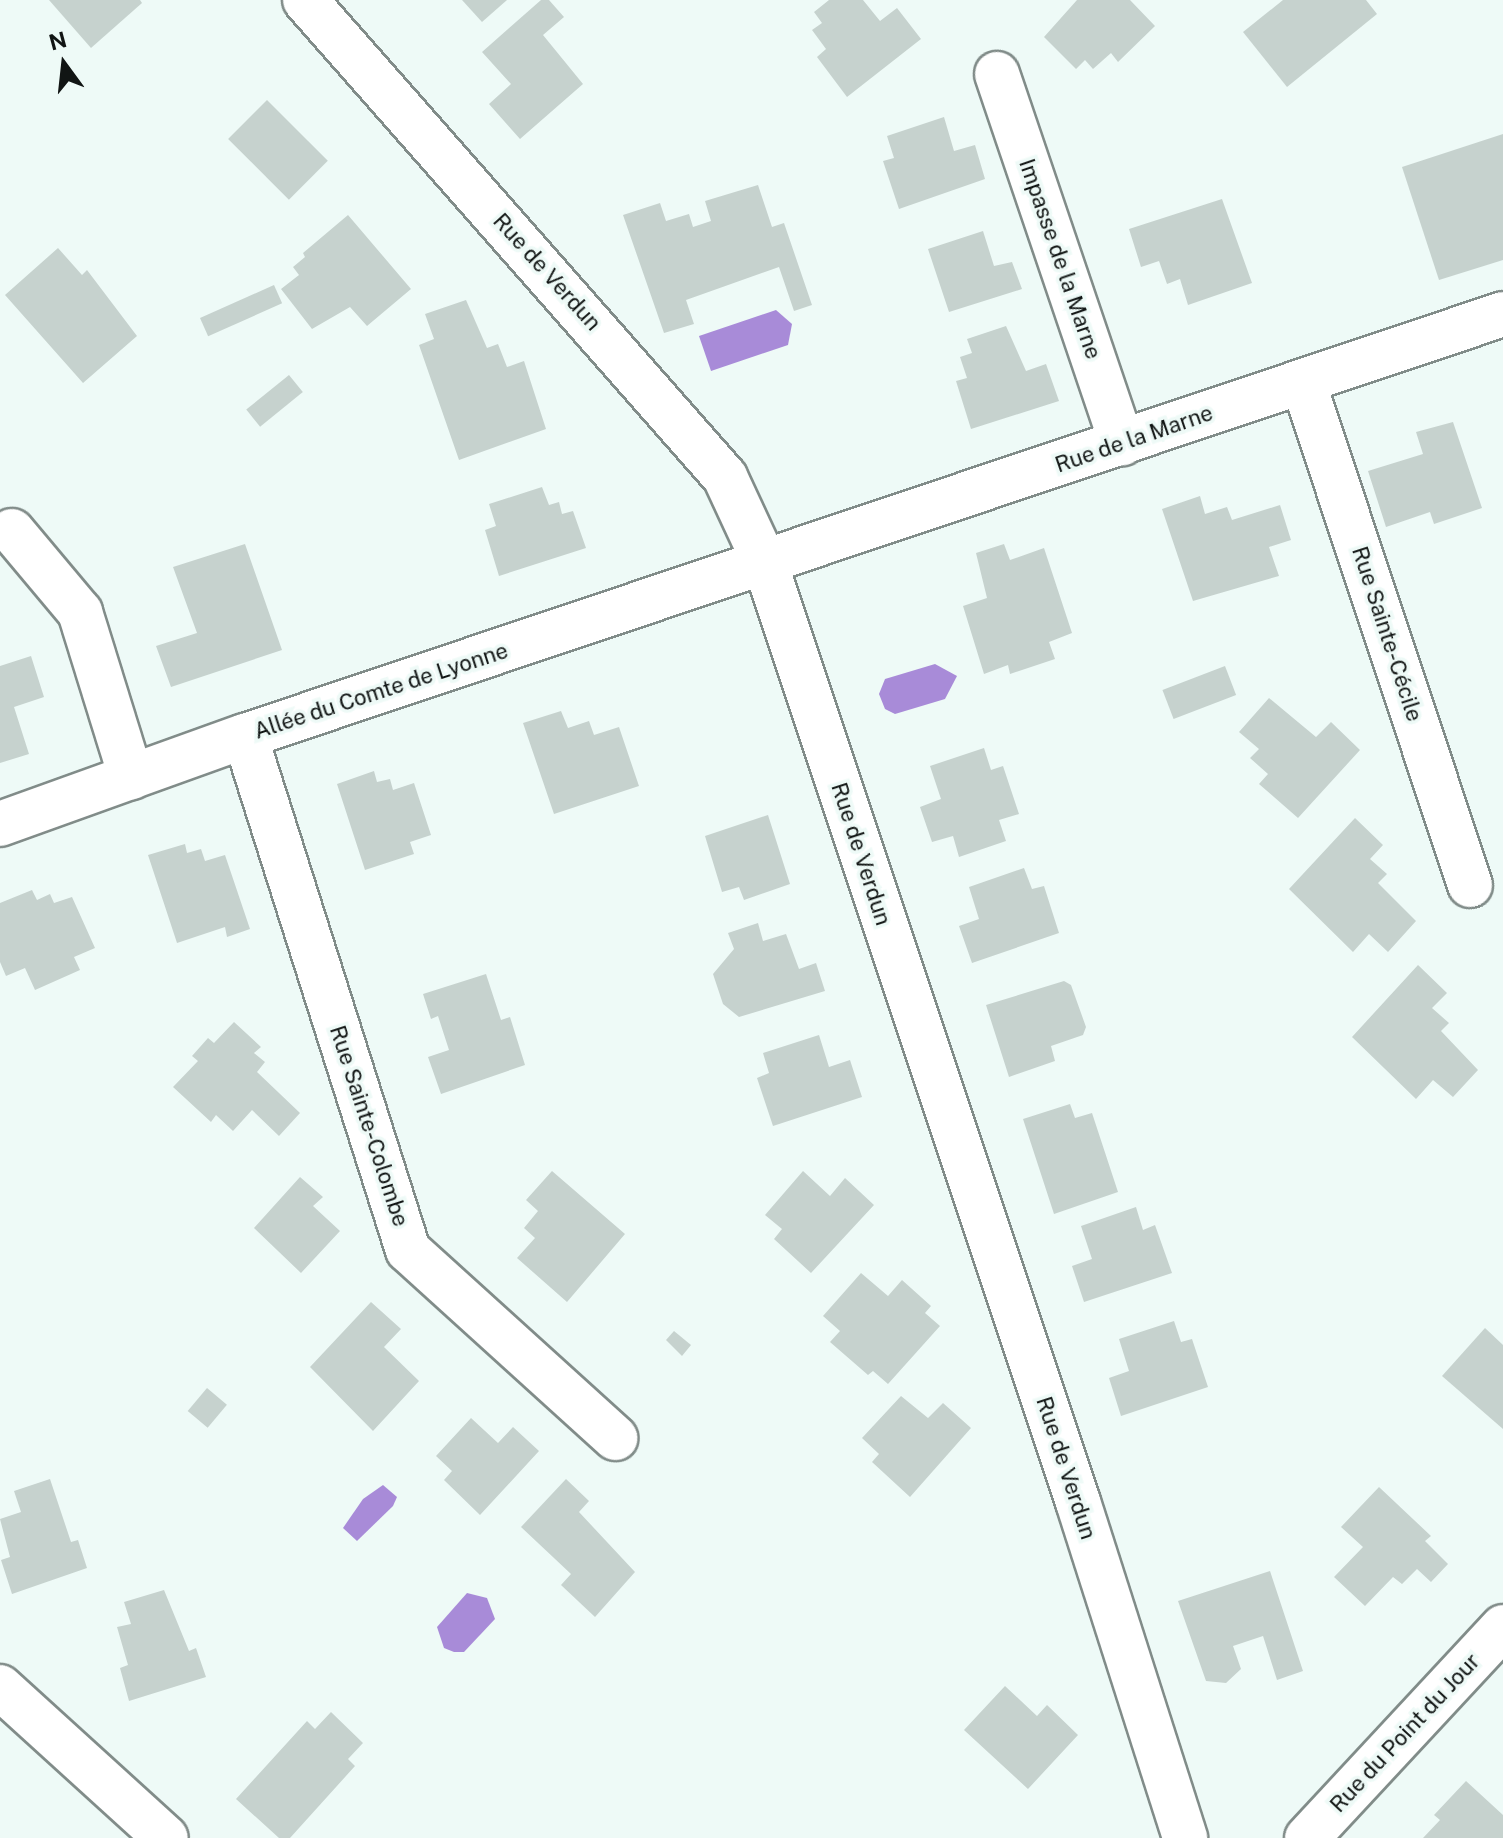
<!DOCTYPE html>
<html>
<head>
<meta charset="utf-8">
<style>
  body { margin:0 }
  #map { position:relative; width:1503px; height:1838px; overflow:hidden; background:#eefaf7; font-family:"Public Sans",sans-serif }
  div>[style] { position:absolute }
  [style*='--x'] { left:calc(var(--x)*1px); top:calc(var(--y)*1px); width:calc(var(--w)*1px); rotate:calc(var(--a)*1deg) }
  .water>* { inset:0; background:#a88bd8 }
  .building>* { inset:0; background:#c6d2ce; transform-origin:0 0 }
  .roads { filter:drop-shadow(2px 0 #818c89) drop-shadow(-2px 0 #818c89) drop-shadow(0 2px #818c89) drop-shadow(0 -2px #818c89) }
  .minor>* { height:44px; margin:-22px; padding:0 22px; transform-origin:22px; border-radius:22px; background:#fff }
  span { translate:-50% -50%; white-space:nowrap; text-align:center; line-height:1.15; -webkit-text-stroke:7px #eefaf7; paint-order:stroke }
  .street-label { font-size:22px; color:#111514 }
  .north { position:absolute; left:24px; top:24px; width:80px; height:80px; -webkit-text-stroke:6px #eefaf7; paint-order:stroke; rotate:345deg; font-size:22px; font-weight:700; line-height:32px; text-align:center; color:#111514 }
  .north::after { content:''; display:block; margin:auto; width:28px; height:36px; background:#111514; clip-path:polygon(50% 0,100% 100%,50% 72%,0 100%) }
</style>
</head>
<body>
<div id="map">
  <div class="water">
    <i style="clip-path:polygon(776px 310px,792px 324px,788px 345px,711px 371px,699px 336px)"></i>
    <i style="clip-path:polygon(935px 664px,957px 676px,945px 699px,895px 714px,885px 709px,879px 694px,885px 679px)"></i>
    <i style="clip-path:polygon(383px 1485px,397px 1497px,393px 1506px,357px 1541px,343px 1528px,363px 1499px)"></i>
    <i style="clip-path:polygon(467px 1593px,487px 1598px,495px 1619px,464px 1652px,454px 1652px,444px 1648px,437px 1627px)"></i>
  </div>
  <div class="building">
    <i style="clip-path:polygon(49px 0,140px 0,142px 3px,91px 48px)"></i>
    <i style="clip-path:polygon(462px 0,507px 0,482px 22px)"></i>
    <i style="clip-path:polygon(541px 0,549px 0,564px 17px,543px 35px,583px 84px,520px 139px,489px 104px,511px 84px,482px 52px)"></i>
    <i style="clip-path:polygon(829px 0,863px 0,880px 21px,897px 8px,921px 39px,847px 97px,817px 57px,826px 49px,812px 30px,822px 23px,814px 12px)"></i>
    <i style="clip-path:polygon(1077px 0,1130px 0,1155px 26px,1118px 62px,1111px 53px,1093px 69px,1085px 60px,1076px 69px,1044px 37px)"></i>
    <i style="clip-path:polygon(1283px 0,1366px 0,1377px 14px,1287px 87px,1243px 32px)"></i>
    <i style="left:267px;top:100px;width:86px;height:55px;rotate:45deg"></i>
    <i style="clip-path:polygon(944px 117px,954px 151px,975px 145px,985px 179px,899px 209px,883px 161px,894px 158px,887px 136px)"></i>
    <i style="clip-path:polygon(1503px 134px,1503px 260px,1439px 280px,1402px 167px)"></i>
    <i style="clip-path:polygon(758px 185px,772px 227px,784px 223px,812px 305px,794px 311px,779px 267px,686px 300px,694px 324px,664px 333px,623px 215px,660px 203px,666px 221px,689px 214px,693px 227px,711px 221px,705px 201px)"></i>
    <i style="clip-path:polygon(1222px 199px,1252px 283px,1188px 305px,1180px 279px,1167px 284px,1159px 261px,1141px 267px,1129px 229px)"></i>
    <i style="clip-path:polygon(348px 215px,411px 289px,367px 326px,350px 307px,312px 329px,281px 289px,299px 275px,293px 267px,305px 257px,303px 253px)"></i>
    <i style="clip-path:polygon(983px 231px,994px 266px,1012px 262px,1022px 289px,949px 312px,928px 249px)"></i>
    <i style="clip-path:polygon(58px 248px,82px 275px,87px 270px,137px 336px,83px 383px,5px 295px)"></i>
    <i style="left:274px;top:285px;width:20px;height:81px;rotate:66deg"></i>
    <i style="clip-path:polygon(466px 300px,487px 348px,498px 344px,507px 367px,524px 361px,546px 429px,459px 460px,419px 345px,434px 339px,425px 314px)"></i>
    <i style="clip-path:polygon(1006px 326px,1026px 371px,1046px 364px,1059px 401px,971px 429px,956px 381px,967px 378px,960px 357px,972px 353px,967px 339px)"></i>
    <i style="left:289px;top:375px;width:22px;height:55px;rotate:51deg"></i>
    <i style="clip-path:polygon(1453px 422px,1482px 508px,1434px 524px,1430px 512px,1386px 527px,1368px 471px,1423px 454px,1416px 432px)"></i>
    <i style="clip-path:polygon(542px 487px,549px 505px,559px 502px,562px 514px,573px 511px,586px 548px,499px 576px,485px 530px,496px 526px,489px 504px)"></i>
    <i style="clip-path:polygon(1200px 496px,1205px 514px,1227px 507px,1232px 520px,1280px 505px,1291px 540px,1269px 547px,1279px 576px,1193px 601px,1162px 509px)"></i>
    <i style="clip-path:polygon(245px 544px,282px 650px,171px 687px,156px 646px,197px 633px,173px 567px)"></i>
    <i style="clip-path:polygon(1004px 544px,1010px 560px,1044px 548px,1072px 633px,1049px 642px,1055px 659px,1010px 674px,1008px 665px,984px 674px,963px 606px,987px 598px,976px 553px)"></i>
    <i style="clip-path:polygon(31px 656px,44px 697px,14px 707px,29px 754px,0 763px,0 666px)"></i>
    <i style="left:1225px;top:666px;width:31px;height:67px;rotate:69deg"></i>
    <i style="clip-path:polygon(1269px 698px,1316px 737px,1331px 722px,1360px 750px,1298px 818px,1259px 784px,1268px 774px,1250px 758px,1259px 749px,1239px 732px)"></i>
    <i style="clip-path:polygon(561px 711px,568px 728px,589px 721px,594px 735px,619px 727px,639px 786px,554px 814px,523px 723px)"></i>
    <i style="clip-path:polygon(984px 748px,991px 770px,1003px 766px,1019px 814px,999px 820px,1006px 841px,959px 857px,953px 836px,932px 842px,920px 807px,941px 799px,930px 766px)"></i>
    <i style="clip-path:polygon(374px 771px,377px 782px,390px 779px,393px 790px,414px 783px,431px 835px,410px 842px,414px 854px,365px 870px,337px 784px)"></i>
    <i style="clip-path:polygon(768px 815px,790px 884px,744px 900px,739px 887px,722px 892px,705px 836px)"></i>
    <i style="clip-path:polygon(1355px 818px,1383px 845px,1370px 859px,1387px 874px,1378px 883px,1416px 921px,1388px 952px,1369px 934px,1353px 952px,1289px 889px)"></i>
    <i style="clip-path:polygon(185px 844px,187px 853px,201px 849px,205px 861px,225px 855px,250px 929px,227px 937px,225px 927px,177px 943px,148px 855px)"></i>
    <i style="clip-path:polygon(1024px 868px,1032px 889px,1044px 886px,1059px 933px,972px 963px,959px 926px,979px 919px,969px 887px)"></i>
    <i style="clip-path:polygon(32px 890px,37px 900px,50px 894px,54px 903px,72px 897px,95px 948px,74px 957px,80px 970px,35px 990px,25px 968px,6px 976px,0 962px,0 903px)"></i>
    <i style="clip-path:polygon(758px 923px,763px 941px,786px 934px,799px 969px,816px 963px,825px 991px,739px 1017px,723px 1004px,713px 974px,734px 949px,728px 933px)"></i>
    <i style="clip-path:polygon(1418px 965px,1447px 993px,1432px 1008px,1449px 1023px,1441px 1031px,1478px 1070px,1453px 1097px,1433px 1080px,1416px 1099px,1352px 1037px)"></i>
    <i style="clip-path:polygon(486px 974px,501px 1020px,510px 1017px,525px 1065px,441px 1094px,428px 1057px,449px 1050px,438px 1016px,431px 1019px,423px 994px)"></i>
    <i style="clip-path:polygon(1064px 981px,1071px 985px,1086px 1027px,1083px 1035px,1051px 1046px,1055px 1061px,1009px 1077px,986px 1005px)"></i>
    <i style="clip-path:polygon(234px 1022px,261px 1047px,254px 1053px,265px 1062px,257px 1072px,300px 1113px,279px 1136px,252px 1110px,233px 1131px,216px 1115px,211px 1122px,173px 1087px,198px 1061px,192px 1056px,208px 1038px,214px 1043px)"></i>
    <i style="clip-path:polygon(819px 1035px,829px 1067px,850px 1060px,862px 1097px,773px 1126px,757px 1078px,769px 1073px,763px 1053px)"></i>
    <i style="clip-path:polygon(1070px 1104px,1075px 1118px,1092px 1113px,1118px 1192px,1054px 1214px,1023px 1119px)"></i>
    <i style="clip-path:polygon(552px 1171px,625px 1234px,567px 1302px,517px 1258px,535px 1238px,524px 1228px,538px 1211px,526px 1200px)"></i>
    <i style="clip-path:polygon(803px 1171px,830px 1196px,845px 1178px,874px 1205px,811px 1273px,774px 1239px,782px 1229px,765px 1215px)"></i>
    <i style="clip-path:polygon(300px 1177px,323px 1197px,313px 1206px,340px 1231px,301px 1273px,254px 1228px)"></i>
    <i style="clip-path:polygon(1136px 1207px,1143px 1230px,1155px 1225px,1172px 1273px,1084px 1302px,1072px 1266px,1092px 1259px,1081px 1226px)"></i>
    <i style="clip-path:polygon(861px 1273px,888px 1296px,902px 1280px,931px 1306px,925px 1313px,940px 1326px,888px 1384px,873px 1371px,868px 1375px,830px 1342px,840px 1331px,823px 1316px)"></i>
    <i style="clip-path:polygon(371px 1302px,401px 1329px,384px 1347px,419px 1381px,373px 1431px,310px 1367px)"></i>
    <i style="clip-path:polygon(1174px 1321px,1181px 1342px,1192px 1339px,1208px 1387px,1121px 1416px,1109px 1378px,1129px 1371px,1119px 1339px)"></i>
    <i style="clip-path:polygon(1485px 1328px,1503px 1345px,1503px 1429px,1442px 1376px)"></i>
    <i style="clip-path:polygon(674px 1331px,691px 1345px,682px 1356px,666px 1340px)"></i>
    <i style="left:207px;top:1388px;width:26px;height:30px;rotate:40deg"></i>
    <i style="clip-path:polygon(901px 1396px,928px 1418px,943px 1403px,971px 1428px,910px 1497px,872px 1462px,879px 1454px,862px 1438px)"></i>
    <i style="clip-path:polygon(471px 1418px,498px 1443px,513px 1427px,539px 1451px,480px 1515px,444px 1480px,452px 1471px,436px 1456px)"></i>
    <i style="clip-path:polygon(50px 1479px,71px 1542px,78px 1540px,87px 1568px,12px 1594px,1px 1560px,10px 1557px,0 1519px,21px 1512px,14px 1491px)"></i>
    <i style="clip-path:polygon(566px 1479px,589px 1501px,579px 1512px,635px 1572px,595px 1617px,561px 1585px,571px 1574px,521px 1527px)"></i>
    <i style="clip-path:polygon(1379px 1487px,1431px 1536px,1425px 1541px,1448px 1564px,1431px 1582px,1417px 1569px,1402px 1584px,1393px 1577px,1365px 1606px,1334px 1577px,1363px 1547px,1341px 1527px)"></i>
    <i style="clip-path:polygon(1270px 1571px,1303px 1671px,1277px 1680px,1263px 1636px,1233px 1646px,1241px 1669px,1226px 1683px,1206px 1681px,1178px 1601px)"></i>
    <i style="clip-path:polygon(164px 1590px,189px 1651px,196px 1648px,206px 1677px,129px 1701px,120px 1668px,128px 1665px,117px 1627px,131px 1624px,124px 1602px)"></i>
    <i style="clip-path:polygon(1005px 1686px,1037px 1716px,1047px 1705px,1078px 1735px,1028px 1789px,964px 1730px)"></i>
    <i style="clip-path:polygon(331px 1712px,363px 1743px,348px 1759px,355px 1766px,290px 1838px,279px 1838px,236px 1799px,307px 1721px,315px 1729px)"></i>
    <i style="clip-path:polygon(1466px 1781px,1503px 1815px,1503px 1838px,1423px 1838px,1440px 1820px,1434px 1815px)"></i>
  </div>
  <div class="roads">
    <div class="minor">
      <i style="--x:305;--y:0;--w:636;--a:48.64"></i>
      <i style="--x:725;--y:477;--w:95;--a:65.1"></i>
      <i style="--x:765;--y:563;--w:990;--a:71.57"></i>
      <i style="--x:1078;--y:1502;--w:353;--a:72.3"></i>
      <i style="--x:997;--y:74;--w:390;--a:71.3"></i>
      <i style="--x:1303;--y:382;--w:530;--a:71.63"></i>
      <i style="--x:12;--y:531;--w:106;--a:50"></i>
      <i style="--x:80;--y:612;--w:173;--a:72.8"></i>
      <i style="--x:245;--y:736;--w:539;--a:72.41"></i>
      <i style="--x:408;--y:1250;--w:280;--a:42.2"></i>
      <i style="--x:0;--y:824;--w:260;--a:-19.8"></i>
      <i style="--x:245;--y:736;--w:1327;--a:-18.54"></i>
      <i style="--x:0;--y:1687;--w:224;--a:42.3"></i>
      <i style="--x:1307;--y:1838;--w:288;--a:-47.1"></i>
    </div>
  </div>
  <div class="street-label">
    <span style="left:1060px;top:259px;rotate:71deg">Impasse de la Marne</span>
    <span style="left:547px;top:272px;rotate:48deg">Rue de Verdun</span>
    <span style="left:1134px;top:439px;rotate:-19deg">Rue de la Marne</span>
    <span style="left:1387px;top:634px;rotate:72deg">Rue Sainte-Cécile</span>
    <span style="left:381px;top:691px;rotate:-18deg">Allée du Comte de Lyonne</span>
    <span style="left:861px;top:854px;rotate:72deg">Rue de Verdun</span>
    <span style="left:369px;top:1126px;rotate:72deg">Rue Sainte-Colombe</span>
    <span style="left:1066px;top:1468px;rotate:72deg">Rue de Verdun</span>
    <span style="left:1405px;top:1733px;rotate:-47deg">Rue du Point du Jour</span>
  </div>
  <div class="north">N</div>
</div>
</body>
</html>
